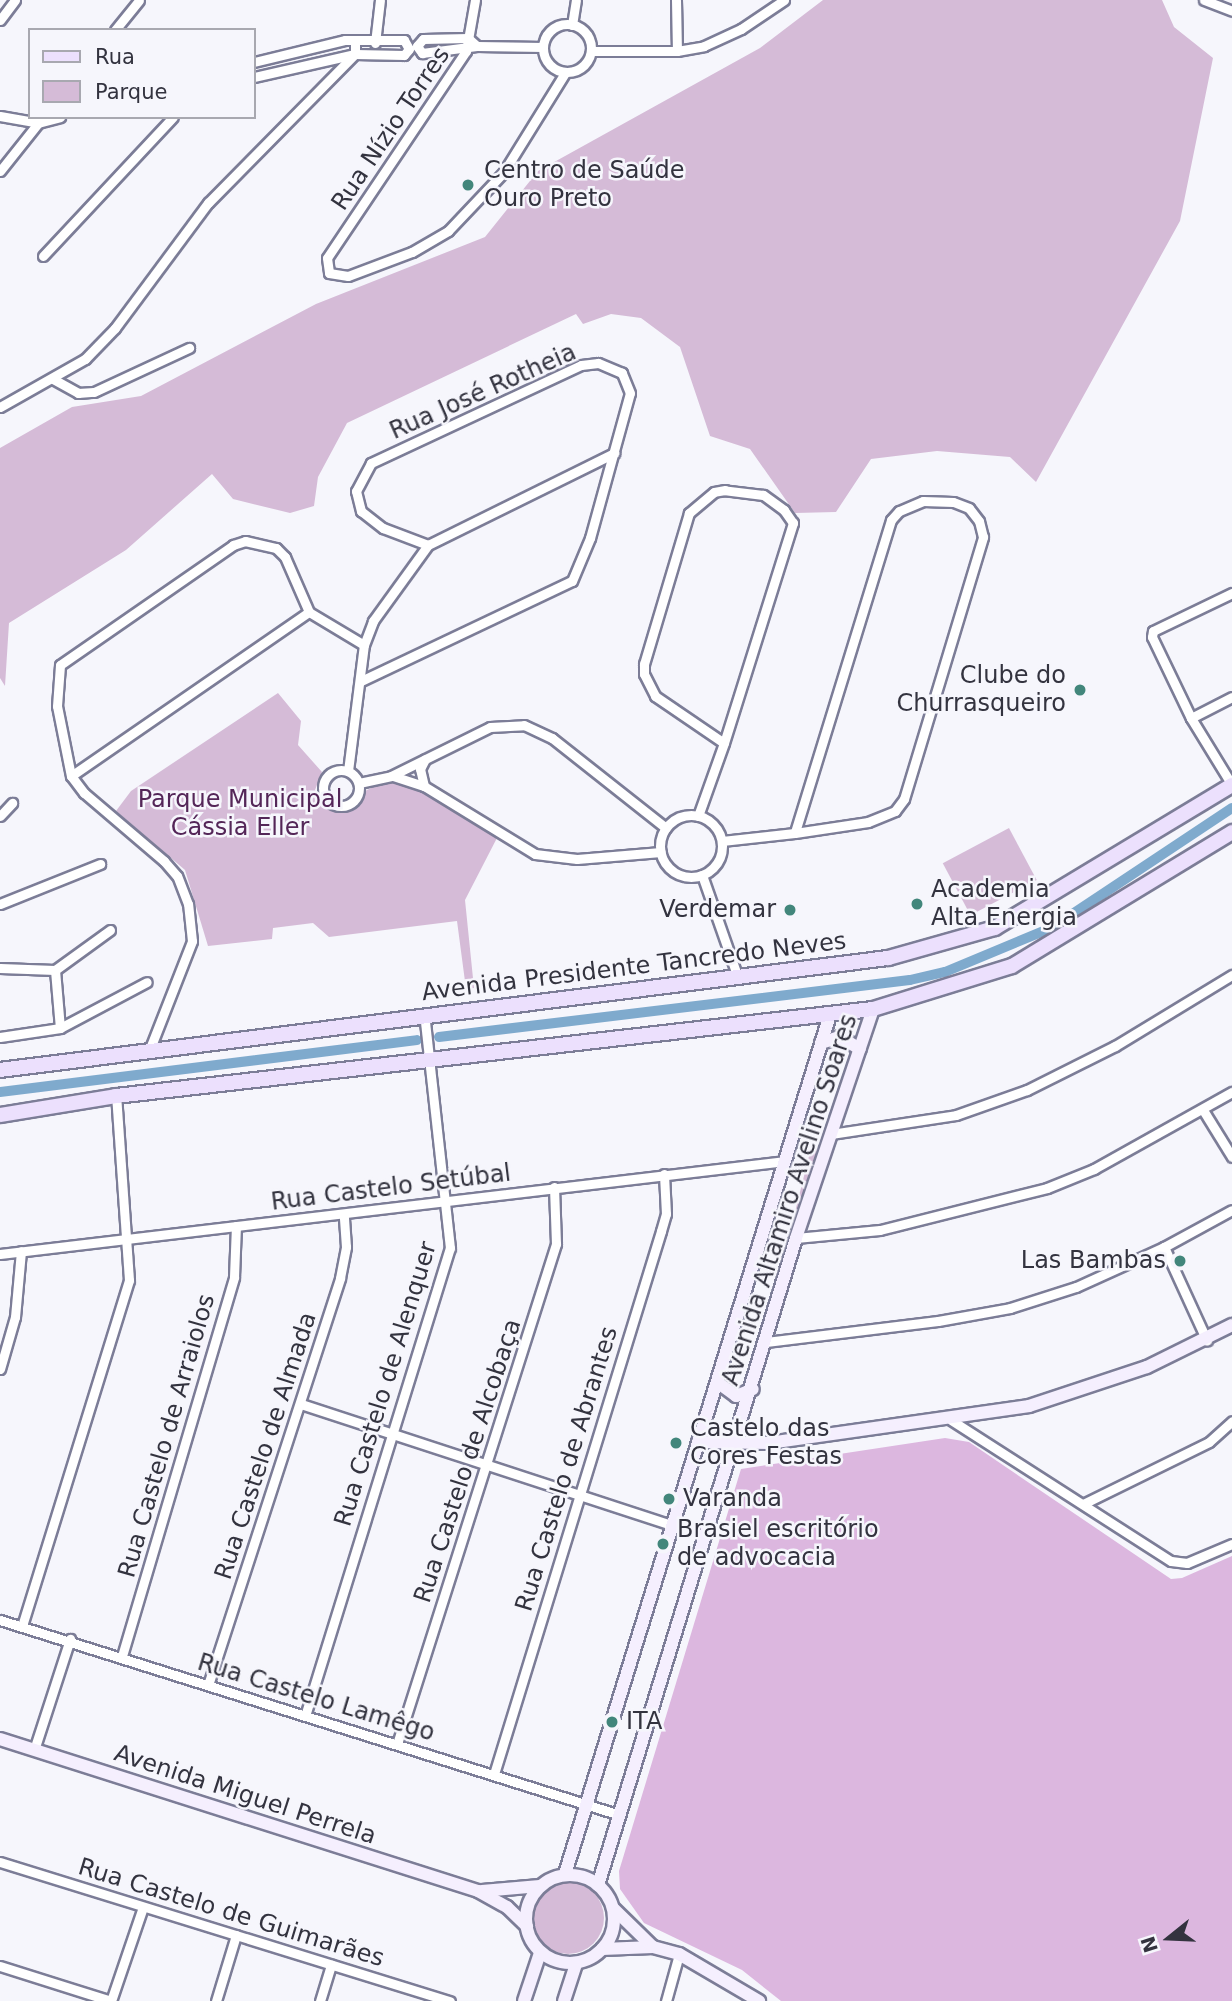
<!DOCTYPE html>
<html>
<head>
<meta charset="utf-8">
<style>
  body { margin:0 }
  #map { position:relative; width:1232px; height:2001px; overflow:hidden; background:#f6f6fc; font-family:"DejaVu Sans",sans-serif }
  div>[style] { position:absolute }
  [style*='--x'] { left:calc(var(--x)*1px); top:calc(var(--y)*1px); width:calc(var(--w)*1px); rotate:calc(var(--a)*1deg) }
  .green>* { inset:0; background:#d5bbd7; transform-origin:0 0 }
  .round { border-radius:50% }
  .forest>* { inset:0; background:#dcb7df }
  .canal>* { height:10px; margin:-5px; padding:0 5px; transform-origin:5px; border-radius:5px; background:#7faacd }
  .roads { filter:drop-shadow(2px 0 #7c7d97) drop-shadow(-2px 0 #7c7d97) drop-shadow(0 2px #7c7d97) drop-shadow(0 -2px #7c7d97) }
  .street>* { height:9px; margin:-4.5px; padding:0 4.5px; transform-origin:4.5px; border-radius:4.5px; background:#fff }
  .street>.ring { margin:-4.5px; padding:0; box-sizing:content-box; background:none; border:9px solid #fff; border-radius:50% }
  .secondary>* { height:12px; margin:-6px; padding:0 6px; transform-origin:6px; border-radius:6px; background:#f5effe }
  .secondary>.ring { margin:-6px; padding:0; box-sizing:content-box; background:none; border:12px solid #f5effe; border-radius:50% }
  .primary>* { height:14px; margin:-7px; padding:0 7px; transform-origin:7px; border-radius:7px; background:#ece0fd }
  .dots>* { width:19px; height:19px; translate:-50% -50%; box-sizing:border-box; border:4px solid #f6f6fc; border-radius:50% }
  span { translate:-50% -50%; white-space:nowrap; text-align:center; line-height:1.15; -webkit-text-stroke:5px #f6f6fc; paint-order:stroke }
  .street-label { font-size:24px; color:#33333f }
  .poi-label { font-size:24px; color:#33333f }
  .left { translate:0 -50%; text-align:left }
  .right { translate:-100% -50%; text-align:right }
  .park-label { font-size:24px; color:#542658 }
  .legend { position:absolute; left:28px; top:28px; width:228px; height:91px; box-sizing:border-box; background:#f6f6fc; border:2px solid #a8a8b0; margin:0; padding:9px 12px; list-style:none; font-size:21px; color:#33333f }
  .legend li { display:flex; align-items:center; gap:14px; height:35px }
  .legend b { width:35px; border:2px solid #a8a8b0 }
  .north { position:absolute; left:1134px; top:1903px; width:70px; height:70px; -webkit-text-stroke:5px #f6f6fc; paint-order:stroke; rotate:252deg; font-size:19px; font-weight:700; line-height:28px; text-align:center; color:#33333f }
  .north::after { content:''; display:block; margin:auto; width:24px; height:32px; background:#33333f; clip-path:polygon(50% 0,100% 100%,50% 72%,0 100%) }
</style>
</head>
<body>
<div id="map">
  <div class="green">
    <i style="clip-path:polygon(823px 0,1162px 0,1174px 27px,1213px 58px,1180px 221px,1036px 482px,1010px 457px,937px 451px,871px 459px,836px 512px,795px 513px,750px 449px,710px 436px,680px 347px,641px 318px,611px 314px,583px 324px,576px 314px,347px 423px,318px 477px,314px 506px,290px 513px,233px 499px,212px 474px,126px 550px,9px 623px,5px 686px,0 678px,0 448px,72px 407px,141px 396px,316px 304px,485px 237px,538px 171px,760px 48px)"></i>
    <i style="clip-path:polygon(278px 693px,301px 721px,298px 745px,322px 772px,315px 790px,323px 806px,341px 811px,350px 808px,365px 791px,390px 779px,403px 781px,498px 836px,465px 900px,474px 988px,466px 989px,457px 921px,329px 937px,313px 923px,273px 928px,272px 939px,208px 946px,185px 870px,116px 811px,131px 791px)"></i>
    <i style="left:1009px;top:828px;width:59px;height:75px;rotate:62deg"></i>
    <i style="left:811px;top:1148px;width:12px;height:75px;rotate:14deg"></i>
    <i class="round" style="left:532px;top:1882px;width:72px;height:72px"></i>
  </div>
  <div class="forest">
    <i style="clip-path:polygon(945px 1438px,969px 1442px,1171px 1579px,1182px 1578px,1232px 1556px,1232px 2001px,781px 2001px,742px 1970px,644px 1923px,620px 1889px,619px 1871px,741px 1469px)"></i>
  </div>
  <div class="canal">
    <i style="--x:439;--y:1037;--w:474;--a:-6.9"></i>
    <i style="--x:910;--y:980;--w:36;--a:-13"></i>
    <i style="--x:945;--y:972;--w:117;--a:-22.6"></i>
    <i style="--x:1053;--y:927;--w:215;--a:-33.6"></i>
    <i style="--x:0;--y:1092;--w:420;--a:-7.1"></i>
  </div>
  <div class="roads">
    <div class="street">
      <i style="--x:475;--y:0;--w:52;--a:100"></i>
      <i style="--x:466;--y:51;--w:249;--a:123.9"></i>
      <i style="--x:327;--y:258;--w:15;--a:82"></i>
      <i style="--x:329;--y:273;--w:19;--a:9"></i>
      <i style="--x:348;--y:276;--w:68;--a:-20.6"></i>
      <i style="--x:412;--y:252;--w:42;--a:-30.3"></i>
      <i style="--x:448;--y:231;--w:80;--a:-46.5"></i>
      <i style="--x:503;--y:173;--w:118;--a:-58.2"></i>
      <i style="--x:676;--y:0;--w:51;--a:88.9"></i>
      <i style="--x:1204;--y:0;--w:30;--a:21"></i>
      <i style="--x:0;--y:20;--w:25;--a:-53"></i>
      <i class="ring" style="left:543px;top:24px;width:39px;height:39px"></i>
      <i style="--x:572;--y:25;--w:25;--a:-81"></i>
      <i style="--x:115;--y:30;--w:38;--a:-51"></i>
      <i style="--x:375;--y:43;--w:43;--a:-83.4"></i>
      <i style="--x:477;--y:46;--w:12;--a:-138"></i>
      <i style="--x:468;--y:38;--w:45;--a:178.7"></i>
      <i style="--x:423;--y:39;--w:9;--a:131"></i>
      <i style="--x:417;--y:46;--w:9;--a:54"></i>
      <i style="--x:422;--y:53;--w:55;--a:-7.3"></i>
      <i style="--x:477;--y:46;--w:66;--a:0.9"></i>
      <i style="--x:591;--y:51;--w:86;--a:0"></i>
      <i style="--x:677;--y:51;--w:27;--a:-10"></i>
      <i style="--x:704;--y:46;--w:41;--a:-24.7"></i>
      <i style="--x:741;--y:29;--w:52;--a:-34"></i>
      <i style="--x:254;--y:62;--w:94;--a:-13.6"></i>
      <i style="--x:345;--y:40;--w:59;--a:0"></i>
      <i style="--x:404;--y:40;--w:10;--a:61"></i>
      <i style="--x:409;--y:49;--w:8;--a:130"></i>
      <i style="--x:404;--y:55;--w:49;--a:-178.8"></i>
      <i style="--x:355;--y:54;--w:104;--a:167.2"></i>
      <i style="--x:0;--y:116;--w:39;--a:10"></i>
      <i style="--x:38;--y:123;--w:23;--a:-15"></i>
      <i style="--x:0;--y:171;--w:69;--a:-51.5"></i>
      <i style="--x:43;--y:256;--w:190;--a:-46.9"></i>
      <i style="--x:53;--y:379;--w:29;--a:29"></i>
      <i style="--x:78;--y:393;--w:16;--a:-4"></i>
      <i style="--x:94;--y:392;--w:105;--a:-24.9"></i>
      <i style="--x:0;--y:407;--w:98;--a:-29.5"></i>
      <i style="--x:85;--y:359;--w:43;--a:-45.9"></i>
      <i style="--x:115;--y:328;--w:156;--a:-53.4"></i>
      <i style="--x:208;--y:203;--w:209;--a:-45.4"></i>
      <i style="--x:355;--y:54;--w:14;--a:-90"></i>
      <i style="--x:361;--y:681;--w:233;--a:-25.4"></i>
      <i style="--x:572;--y:581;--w:47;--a:-67.3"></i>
      <i style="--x:590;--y:538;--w:150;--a:-74.6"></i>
      <i style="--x:630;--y:393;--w:22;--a:-112"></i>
      <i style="--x:622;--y:373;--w:26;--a:-157"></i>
      <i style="--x:598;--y:363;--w:17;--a:173"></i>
      <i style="--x:581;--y:365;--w:232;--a:155"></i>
      <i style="--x:371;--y:463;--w:32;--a:118"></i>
      <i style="--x:356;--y:491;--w:21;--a:76"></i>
      <i style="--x:361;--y:511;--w:28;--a:38"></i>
      <i style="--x:383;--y:528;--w:48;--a:20.7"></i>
      <i style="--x:1191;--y:718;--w:46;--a:-27.1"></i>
      <i class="ring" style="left:323px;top:770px;width:27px;height:27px"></i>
      <i style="--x:348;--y:771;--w:127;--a:-82.8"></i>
      <i style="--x:364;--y:645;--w:26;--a:-69"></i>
      <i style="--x:373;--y:621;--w:94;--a:-54.1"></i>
      <i style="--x:428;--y:545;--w:208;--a:-26.3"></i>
      <i style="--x:71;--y:776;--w:289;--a:-34.6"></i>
      <i style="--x:393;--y:776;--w:33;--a:18"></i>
      <i style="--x:424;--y:786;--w:130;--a:31.5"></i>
      <i style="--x:535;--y:854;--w:42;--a:6.8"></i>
      <i style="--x:577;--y:859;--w:84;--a:-4.8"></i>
      <i style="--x:359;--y:783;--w:33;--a:-12"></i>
      <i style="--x:391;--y:776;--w:110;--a:-26.3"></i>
      <i style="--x:490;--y:727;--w:34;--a:-3"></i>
      <i style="--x:524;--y:725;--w:31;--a:25"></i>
      <i style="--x:552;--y:738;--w:145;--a:38.3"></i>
      <i style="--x:1232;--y:785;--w:79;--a:-121.5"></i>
      <i style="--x:1191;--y:718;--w:90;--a:-115.7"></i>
      <i style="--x:1152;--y:637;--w:6;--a:-81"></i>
      <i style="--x:1153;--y:631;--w:88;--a:-25.7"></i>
      <i style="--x:424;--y:786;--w:17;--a:-103"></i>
      <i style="--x:420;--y:769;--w:11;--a:-63"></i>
      <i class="ring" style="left:660px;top:815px;width:53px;height:53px"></i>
      <i style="--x:0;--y:816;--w:18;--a:-47"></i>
      <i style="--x:698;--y:816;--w:77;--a:-70.4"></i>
      <i style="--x:724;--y:743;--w:231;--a:-72.6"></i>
      <i style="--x:793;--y:523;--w:16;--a:-125"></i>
      <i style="--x:784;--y:510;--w:26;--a:-144"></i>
      <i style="--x:763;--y:495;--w:38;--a:-173"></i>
      <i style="--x:725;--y:490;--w:11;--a:170"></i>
      <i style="--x:714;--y:492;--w:33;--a:140"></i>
      <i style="--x:689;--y:513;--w:158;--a:106.6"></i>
      <i style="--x:644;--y:664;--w:10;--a:90"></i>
      <i style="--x:644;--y:674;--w:25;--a:63"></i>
      <i style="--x:655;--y:696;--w:83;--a:34.3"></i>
      <i style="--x:722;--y:841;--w:73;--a:-6.3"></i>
      <i style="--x:795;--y:833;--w:74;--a:-8.6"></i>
      <i style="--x:868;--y:822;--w:29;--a:-22"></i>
      <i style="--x:895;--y:811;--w:15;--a:-53"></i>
      <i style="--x:904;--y:799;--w:274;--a:-73.2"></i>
      <i style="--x:983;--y:537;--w:16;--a:-104"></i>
      <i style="--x:979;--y:521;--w:16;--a:-128"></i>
      <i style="--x:969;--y:508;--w:17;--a:-159"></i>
      <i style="--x:953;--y:502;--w:30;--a:-178"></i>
      <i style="--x:923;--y:501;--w:26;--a:157"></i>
      <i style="--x:899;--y:511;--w:12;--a:132"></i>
      <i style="--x:891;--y:520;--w:327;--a:107.1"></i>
      <i style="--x:702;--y:875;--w:109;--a:70.7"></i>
      <i style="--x:0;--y:904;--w:108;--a:-21.8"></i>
      <i style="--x:0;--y:968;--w:55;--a:2.1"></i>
      <i style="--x:55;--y:970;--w:68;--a:-36"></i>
      <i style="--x:55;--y:970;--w:58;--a:85.1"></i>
      <i style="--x:0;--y:1037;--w:61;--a:-8.5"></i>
      <i style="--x:60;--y:1028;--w:98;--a:-27.9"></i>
      <i style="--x:149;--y:1051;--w:118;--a:-68.6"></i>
      <i style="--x:192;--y:941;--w:37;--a:-96"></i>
      <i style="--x:188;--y:904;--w:30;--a:-111"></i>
      <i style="--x:177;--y:876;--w:20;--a:-131"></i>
      <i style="--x:164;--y:861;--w:105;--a:-139.6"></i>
      <i style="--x:84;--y:793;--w:21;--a:-127"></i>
      <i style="--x:71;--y:776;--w:71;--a:-101.3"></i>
      <i style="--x:57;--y:706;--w:41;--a:-85.8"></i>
      <i style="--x:60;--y:665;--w:211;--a:-34.7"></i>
      <i style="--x:233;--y:545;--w:13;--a:-18"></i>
      <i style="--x:245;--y:541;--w:32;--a:13"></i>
      <i style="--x:276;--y:548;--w:13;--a:45"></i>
      <i style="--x:285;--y:557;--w:60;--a:66.4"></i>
      <i style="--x:309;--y:612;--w:64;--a:31"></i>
      <i style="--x:1203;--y:1110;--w:55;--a:58.3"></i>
      <i style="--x:831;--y:1134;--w:126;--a:-8.6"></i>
      <i style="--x:956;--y:1115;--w:75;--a:-19.4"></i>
      <i style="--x:1027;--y:1090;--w:98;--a:-26.6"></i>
      <i style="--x:1115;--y:1046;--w:137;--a:-31.3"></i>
      <i style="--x:796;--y:1238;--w:84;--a:-5.4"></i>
      <i style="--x:880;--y:1230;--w:172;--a:-14.1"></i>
      <i style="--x:1047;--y:1188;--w:51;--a:-22"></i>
      <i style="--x:1094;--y:1169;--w:158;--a:-29.2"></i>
      <i style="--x:1164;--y:1247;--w:103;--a:65.4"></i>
      <i style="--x:0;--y:1254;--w:791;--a:-6.75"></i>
      <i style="--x:766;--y:1342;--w:173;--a:-7"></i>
      <i style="--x:938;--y:1321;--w:73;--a:-10.2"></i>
      <i style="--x:1010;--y:1308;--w:69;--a:-17.7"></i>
      <i style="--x:1076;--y:1287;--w:97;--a:-24.4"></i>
      <i style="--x:1164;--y:1247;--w:77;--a:-28.6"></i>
      <i style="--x:0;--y:1369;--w:54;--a:-73.9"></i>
      <i style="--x:15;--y:1317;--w:66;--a:-84.8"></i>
      <i style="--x:301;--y:1404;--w:390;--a:18.1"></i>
      <i style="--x:951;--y:1420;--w:261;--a:32.7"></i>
      <i style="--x:1171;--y:1561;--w:16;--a:7"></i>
      <i style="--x:1187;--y:1563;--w:49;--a:-22.9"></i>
      <i style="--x:1083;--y:1504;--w:140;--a:-26.2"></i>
      <i style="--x:1209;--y:1442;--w:31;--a:-42"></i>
      <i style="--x:0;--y:1620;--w:650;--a:17.46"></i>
      <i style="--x:22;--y:1626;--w:362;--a:-72.8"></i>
      <i style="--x:129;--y:1280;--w:184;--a:-94"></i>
      <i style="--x:122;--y:1656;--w:395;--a:-73.5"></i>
      <i style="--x:234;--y:1277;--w:51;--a:-87.8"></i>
      <i style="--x:208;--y:1685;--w:428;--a:-72"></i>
      <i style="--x:340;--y:1278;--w:32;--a:-79"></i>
      <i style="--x:346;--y:1247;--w:32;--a:-94"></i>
      <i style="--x:305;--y:1716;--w:490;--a:-72.8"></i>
      <i style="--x:450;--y:1248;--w:235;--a:-96.3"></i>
      <i style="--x:397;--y:1744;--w:525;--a:-72.36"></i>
      <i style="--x:556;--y:1244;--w:57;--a:-92"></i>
      <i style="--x:34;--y:1750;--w:117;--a:-72"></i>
      <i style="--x:494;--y:1774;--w:568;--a:-72.9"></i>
      <i style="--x:661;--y:1231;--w:18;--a:-74"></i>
      <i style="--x:666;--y:1214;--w:40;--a:-92.9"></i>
      <i style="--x:0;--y:1862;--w:471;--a:17.2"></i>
      <i style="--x:0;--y:1966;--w:116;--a:17.5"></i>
      <i style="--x:111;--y:2001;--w:99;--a:-71.2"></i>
      <i style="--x:216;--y:2001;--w:69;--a:-73.1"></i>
      <i style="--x:320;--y:2001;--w:38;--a:-73"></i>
      <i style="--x:666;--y:2001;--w:49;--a:-74.5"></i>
    </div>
    <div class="secondary">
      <i style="--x:821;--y:1043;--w:20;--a:-18"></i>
      <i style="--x:840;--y:1037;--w:23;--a:31"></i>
      <i style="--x:717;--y:1382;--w:24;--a:36"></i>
      <i style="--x:736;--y:1396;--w:18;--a:-22"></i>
      <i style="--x:698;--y:1442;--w:71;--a:0.8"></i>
      <i style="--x:769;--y:1443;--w:263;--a:-8.1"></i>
      <i style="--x:1029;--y:1406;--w:124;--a:-18.3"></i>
      <i style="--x:1147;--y:1367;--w:95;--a:-26.3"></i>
      <i style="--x:0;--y:1739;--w:502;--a:17.64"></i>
      <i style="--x:478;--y:1891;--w:33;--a:29"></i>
      <i style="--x:507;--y:1907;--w:28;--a:44"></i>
      <i style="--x:565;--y:1874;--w:899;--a:-72.86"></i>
      <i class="ring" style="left:526px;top:1875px;width:76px;height:76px"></i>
      <i style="--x:598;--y:1885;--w:677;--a:-72.98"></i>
      <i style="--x:796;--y:1238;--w:242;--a:-71.4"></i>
      <i style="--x:482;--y:1891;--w:58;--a:-4.9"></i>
      <i style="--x:614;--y:1909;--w:54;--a:44.3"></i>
      <i style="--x:602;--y:1949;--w:51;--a:-2.2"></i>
      <i style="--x:653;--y:1947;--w:27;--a:15"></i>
      <i style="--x:679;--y:1954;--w:93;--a:30.4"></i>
      <i style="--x:524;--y:2001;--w:51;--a:-71.6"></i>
      <i style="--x:564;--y:2001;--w:38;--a:-72"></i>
    </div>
    <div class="primary">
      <i style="--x:0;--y:1070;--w:895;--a:-7.19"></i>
      <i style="--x:888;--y:958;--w:111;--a:-15.7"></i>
      <i style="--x:995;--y:928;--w:277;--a:-31.1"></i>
      <i style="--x:0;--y:1115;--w:118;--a:-9.3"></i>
      <i style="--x:116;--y:1096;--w:762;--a:-6.56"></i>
      <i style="--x:873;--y:1009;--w:145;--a:-17.2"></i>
      <i style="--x:1012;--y:966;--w:258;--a:-31.3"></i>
    </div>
  </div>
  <div class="dots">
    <i style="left:468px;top:185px;background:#42867b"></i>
    <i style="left:1080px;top:690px;background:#42867b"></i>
    <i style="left:917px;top:904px;background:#42867b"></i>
    <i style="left:790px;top:910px;background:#42867b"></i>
    <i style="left:1180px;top:1261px;background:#42867b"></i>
    <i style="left:676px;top:1443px;background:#42867b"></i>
    <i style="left:669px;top:1499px;background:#42867b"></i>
    <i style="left:663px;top:1544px;background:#42867b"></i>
    <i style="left:612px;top:1722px;background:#42867b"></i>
  </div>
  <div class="street-label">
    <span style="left:391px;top:129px;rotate:-56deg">Rua Nízio Torres</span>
    <span style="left:483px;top:392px;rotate:-24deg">Rua José Rotheia</span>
    <span style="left:634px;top:967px;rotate:-7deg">Avenida Presidente Tancredo Neves</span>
    <span style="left:391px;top:1188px;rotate:-7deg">Rua Castelo Setúbal</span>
    <span style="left:790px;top:1200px;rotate:-72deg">Avenida Altamiro Avelino Soares</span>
    <span style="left:386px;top:1384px;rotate:-73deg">Rua Castelo de Alenquer</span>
    <span style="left:167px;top:1436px;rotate:-74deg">Rua Castelo de Arraiolos</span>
    <span style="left:266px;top:1446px;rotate:-72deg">Rua Castelo de Almada</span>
    <span style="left:468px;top:1461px;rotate:-72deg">Rua Castelo de Alcobaça</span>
    <span style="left:567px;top:1469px;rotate:-73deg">Rua Castelo de Abrantes</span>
    <span style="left:316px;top:1698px;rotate:17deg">Rua Castelo Lamêgo</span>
    <span style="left:245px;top:1795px;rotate:18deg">Avenida Miguel Perrela</span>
    <span style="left:231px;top:1913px;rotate:17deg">Rua Castelo de Guimarães</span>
  </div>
  <div class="poi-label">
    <span class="left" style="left:484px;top:185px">Centro de Saúde<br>Ouro Preto</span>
    <span class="right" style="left:1066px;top:690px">Clube do<br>Churrasqueiro</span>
    <span class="left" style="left:931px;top:904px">Academia<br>Alta Energia</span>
    <span class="right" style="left:776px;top:910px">Verdemar</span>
    <span class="right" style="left:1166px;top:1261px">Las Bambas</span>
    <span class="left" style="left:690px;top:1443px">Castelo das<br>Cores Festas</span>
    <span class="left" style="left:683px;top:1499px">Varanda</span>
    <span class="left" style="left:677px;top:1544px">Brasiel escritório<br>de advocacia</span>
    <span class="left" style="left:626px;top:1722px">ITA</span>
  </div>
  <div class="park-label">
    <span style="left:240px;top:814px">Parque Municipal<br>Cássia Eller</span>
  </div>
  <ul class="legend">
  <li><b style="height:9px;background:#ece0fd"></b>Rua</li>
  <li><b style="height:19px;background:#d5bbd7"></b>Parque</li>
  </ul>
  <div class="north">N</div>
</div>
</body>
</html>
